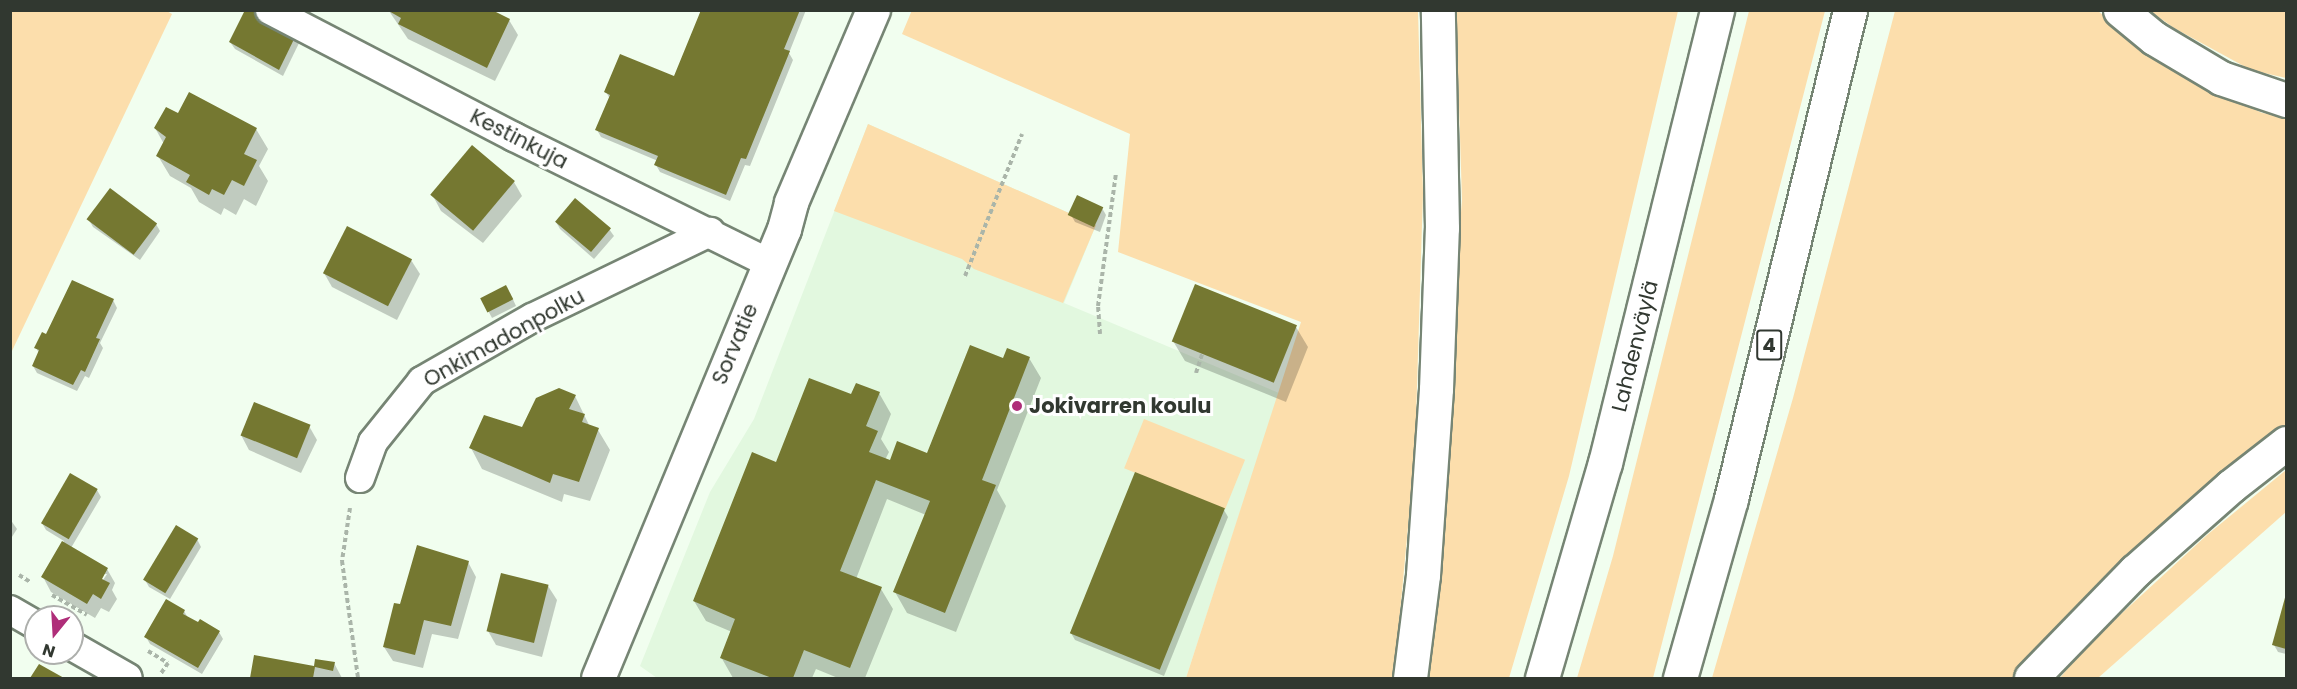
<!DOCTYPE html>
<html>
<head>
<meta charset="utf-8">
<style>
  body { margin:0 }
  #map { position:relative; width:2297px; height:689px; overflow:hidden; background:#f1feef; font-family:Poppins,sans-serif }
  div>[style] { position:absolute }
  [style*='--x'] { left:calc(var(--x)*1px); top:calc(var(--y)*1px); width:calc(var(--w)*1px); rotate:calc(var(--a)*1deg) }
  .built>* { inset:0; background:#e2f8df }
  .green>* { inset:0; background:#fcdeac; transform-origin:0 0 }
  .shadow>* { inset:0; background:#0003 }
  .building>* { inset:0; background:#757831; transform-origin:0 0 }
  .path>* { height:4px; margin-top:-2px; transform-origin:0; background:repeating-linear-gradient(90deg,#aab5a9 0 4.5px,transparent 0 7.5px) }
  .roads { filter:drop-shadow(2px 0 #768574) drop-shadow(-2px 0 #768574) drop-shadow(0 2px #768574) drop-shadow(0 -2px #768574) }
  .minor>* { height:28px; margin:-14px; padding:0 14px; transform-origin:14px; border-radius:14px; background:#fff }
  .tertiary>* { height:33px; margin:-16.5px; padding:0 16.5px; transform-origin:16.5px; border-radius:16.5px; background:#fff }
  .motorway>* { height:33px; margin:-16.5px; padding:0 16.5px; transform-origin:16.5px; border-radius:16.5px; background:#fff }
  .dots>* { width:16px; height:16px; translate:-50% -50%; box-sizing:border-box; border:3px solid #fff; border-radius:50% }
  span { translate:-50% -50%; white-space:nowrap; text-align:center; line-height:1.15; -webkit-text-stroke:6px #fff; paint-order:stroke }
  .shield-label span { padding:2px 4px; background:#fff; border:2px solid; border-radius:4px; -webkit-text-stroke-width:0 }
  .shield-label { font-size:20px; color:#313830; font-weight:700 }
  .street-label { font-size:21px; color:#313830 }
  .poi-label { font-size:21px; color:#313830; font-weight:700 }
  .left { translate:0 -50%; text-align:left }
  .frame { position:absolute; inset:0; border:12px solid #313830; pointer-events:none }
  .north { position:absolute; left:24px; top:605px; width:60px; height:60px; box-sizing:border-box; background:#fff; border:2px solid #adafac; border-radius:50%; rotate:198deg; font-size:16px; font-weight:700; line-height:24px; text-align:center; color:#313830 }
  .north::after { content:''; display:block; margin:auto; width:21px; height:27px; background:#af2d79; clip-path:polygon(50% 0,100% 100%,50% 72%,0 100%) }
</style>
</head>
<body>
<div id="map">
  <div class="built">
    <i style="clip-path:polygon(868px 124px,1096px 225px,1064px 303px,1279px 393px,1186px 678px,657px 678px,640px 666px,710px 492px,754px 419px)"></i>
  </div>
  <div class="green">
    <i style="clip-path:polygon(11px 10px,165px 10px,172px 14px,11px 353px)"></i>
    <i style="clip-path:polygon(912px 10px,1418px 11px,1423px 193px,1415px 451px,1394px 678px,1186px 678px,1301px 322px,1118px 252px,1130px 134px,902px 34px)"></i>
    <i style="clip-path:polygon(1456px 11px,1678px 11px,1569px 476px,1509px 678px,1423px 678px,1462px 200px)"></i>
    <i style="clip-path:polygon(1749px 11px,1825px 11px,1653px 678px,1577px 678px,1613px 556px)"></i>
    <i style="clip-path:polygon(1895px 11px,2098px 11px,2165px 65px,2262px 113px,2286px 116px,2286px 430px,2016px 678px,1712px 678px,1793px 398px)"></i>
    <i style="clip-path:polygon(2150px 11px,2286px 11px,2286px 78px,2251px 70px,2174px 28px)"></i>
    <i style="clip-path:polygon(868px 124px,1096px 225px,1063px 303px,974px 269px,962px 259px,834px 211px)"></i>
    <i style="left:1144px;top:419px;width:109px;height:53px;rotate:22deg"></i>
    <i style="clip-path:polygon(2286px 470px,2286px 512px,2098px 678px,2060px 678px,2083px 649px,2207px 535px)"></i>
  </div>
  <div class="shadow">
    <i style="clip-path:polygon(247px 10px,301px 39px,283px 76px,235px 49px,230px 42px)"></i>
    <i style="clip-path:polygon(702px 10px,806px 10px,789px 53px,793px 60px,750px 166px,745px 165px,730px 201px,660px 172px,656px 165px,658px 161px,601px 137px,597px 130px,610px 99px,606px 92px,675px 78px)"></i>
    <i style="clip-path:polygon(389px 11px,509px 20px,518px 35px,495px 81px,408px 39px)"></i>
    <i style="clip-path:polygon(179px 115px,256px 129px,268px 149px,259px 166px,268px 181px,256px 206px,244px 199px,236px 215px,224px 208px,221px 215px,199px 202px,191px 188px,170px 176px,158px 156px,164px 144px,155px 128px)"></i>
    <i style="clip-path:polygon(514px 182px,522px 196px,483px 243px,441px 211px,433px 196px)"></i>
    <i style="clip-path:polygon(1102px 208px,1106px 215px,1100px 232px,1075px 222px,1071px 215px)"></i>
    <i style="clip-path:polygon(89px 220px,156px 224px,160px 231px,140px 260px,93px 227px)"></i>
    <i style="clip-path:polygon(556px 222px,609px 229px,614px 236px,594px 259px,560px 229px)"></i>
    <i style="clip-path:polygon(411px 260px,420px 274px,397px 320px,332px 287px,324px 273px)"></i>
    <i style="clip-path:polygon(510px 293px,516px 306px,492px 318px,482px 299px)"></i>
    <i style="clip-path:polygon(113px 300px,117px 308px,100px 343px,103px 348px,89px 378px,85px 376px,77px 391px,37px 373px,33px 366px,39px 353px,36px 348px,47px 336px)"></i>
    <i style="clip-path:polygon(1296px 327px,1308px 347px,1286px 402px,1185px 361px,1173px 341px)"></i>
    <i style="clip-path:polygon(1029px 358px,1041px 378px,997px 490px,1006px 506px,956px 632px,907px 613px,895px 592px,926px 515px,887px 499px,856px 579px,881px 589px,893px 609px,865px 678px,838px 678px,816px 669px,812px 678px,733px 678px,721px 657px,732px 632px,706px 621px,694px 601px,777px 464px,852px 396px,879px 393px,891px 414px,881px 439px,889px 452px,885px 460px,891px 462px,928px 455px,1004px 360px)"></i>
    <i style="clip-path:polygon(575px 396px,590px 427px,598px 430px,610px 450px,590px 501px,564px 494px,562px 502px,482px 469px,471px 448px,523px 429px)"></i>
    <i style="clip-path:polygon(309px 426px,317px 440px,301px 473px,249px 450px,241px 435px)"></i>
    <i style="clip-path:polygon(evenodd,97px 490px,101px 497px,71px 548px,107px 569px,115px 583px,112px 590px,117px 599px,109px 612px,101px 608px,95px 618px,51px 592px,43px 577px,64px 541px,46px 530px,42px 523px,97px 490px,103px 574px,107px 574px,99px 586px,103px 574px)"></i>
    <i style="clip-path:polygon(1224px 510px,1228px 517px,1164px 676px,1075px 640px,1071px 633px)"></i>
    <i style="clip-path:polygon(10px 519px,17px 529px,10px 540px)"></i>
    <i style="clip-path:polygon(176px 527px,197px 539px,201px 547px,170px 599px,149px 587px,145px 580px)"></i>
    <i style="clip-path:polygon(468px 562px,476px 577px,458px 639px,432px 634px,423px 668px,393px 661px,384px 647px,401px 606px)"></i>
    <i style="clip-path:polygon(548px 586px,557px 600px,542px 657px,496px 645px,488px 631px)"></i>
    <i style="clip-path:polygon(2286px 599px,2286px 654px,2278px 652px,2274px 645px)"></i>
    <i style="clip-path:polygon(184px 611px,188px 618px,219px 632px,223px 639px,202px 674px,150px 644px,146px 637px)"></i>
    <i style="clip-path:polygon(255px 657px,315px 668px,316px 660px,334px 663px,342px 678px,251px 678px)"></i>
  </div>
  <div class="building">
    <i style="clip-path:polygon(245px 10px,257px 10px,298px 31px,279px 70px,229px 42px)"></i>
    <i style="clip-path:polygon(387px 10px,492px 10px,510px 19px,487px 68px,398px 24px,401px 18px)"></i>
    <i style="clip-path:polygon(701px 10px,800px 10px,784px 49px,790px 51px,746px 159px,741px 158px,726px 195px,654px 165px,658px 156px,595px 130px,610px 95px,604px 92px,620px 54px,674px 76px)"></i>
    <i style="clip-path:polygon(189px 92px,257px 128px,244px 154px,257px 160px,244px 186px,232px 180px,224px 195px,212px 189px,209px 195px,186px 182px,190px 175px,156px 156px,166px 137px,154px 128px,166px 107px,178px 113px)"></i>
    <i style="left:472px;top:145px;width:56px;height:65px;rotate:40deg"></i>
    <i style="left:110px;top:188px;width:59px;height:39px;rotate:37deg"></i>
    <i style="left:1077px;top:195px;width:29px;height:22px;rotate:25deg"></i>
    <i style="left:575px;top:198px;width:47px;height:31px;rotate:40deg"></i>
    <i style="left:347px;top:226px;width:73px;height:53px;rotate:27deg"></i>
    <i style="clip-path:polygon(72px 280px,114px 299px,96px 338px,100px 339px,85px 372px,81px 370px,73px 385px,32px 366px,39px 350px,34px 348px,42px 332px,46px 334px)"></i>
    <i style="left:1195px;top:284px;width:110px;height:62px;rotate:22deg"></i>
    <i style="left:506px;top:285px;width:16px;height:29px;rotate:63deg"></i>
    <i style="clip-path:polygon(970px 345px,1003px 358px,1007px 348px,1030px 357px,982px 480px,996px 485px,945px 613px,893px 592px,930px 501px,876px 480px,840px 571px,882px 587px,850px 668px,804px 650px,793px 678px,772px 678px,720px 658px,735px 619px,693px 601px,752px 452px,776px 462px,809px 378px,851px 394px,856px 383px,880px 392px,866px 426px,878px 431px,869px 452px,890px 460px,897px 441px,927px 453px)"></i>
    <i style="clip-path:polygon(559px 388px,576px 395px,569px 409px,585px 414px,582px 422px,599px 428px,579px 482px,553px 474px,550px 483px,469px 448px,484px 415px,522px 427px,536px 398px)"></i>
    <i style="left:254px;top:402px;width:61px;height:36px;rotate:22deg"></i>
    <i style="left:1135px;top:472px;width:97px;height:174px;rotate:22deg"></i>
    <i style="left:70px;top:473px;width:32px;height:58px;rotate:30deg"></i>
    <i style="left:176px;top:525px;width:26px;height:64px;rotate:31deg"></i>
    <i style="clip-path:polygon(62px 541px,108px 568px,102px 579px,110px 583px,101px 599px,93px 594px,87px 604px,41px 577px)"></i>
    <i style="clip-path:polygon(417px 545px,469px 561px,451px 626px,424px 620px,415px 655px,383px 647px,394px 603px,400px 604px)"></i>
    <i style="left:501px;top:573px;width:49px;height:60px;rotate:14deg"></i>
    <i style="clip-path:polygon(2286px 594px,2286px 649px,2272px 645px)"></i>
    <i style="clip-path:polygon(166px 599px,185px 610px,183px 614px,198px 622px,200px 619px,220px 631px,198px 668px,144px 637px)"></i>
    <i style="clip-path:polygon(254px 655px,314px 666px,315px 659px,335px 662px,333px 671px,315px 667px,313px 678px,250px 678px)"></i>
    <i style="clip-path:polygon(39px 664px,64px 678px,30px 678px)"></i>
  </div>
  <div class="path">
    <i style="--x:965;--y:276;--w:153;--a:-68.1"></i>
    <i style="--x:1100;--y:334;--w:28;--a:-94"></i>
    <i style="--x:1098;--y:306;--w:134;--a:-82.3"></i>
    <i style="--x:1196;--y:373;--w:20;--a:-72"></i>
    <i style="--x:350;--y:508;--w:54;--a:98.6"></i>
    <i style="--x:342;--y:561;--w:118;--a:82.2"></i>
    <i style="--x:19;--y:575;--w:13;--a:32"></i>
    <i style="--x:52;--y:595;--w:40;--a:29.7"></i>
    <i style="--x:148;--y:651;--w:23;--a:31"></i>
    <i style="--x:168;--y:663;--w:14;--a:124"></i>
  </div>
  <div class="roads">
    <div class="minor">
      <i style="--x:270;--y:10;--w:275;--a:27.5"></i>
      <i style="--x:514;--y:137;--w:284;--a:26.3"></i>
      <i style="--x:360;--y:478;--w:38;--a:-70"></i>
      <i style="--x:373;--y:442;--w:78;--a:-51.2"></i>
      <i style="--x:422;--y:381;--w:127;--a:-29.8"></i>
      <i style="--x:532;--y:318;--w:198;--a:-25.8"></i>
      <i style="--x:10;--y:610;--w:30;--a:30"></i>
      <i style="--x:72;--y:646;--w:64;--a:29.7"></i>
    </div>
    <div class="tertiary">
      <i style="--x:598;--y:678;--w:486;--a:-67.5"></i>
      <i style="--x:784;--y:229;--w:28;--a:-75"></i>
      <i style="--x:791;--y:202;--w:209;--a:-66.9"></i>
    </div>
    <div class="motorway">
      <i style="--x:2120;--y:10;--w:44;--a:39.5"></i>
      <i style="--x:2154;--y:38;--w:78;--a:30.8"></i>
      <i style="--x:2221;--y:78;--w:69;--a:18.7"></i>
      <i style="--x:1410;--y:678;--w:104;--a:-82.8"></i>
      <i style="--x:1423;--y:575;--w:186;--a:-86"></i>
      <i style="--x:1436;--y:389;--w:161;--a:-87.9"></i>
      <i style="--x:1442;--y:228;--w:218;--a:-91.1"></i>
      <i style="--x:1542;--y:678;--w:224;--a:-73.7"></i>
      <i style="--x:1605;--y:463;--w:467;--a:-76.1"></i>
      <i style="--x:1680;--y:678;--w:186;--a:-74.1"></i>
      <i style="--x:1731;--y:499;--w:503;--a:-76.32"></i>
      <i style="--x:2031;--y:678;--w:149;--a:-45.8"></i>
      <i style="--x:2135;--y:571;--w:128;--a:-41.5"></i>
      <i style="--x:2231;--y:486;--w:70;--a:-38"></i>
    </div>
  </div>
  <div class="dots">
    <i style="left:1017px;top:406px;background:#af2d79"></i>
  </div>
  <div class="shield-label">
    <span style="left:1769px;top:345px">4</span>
  </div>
  <div class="street-label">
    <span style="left:519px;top:139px;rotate:27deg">Kestinkuja</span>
    <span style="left:504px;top:338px;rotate:-29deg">Onkimadonpolku</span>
    <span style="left:735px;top:344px;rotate:-67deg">Sorvatie</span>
    <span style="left:1635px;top:346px;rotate:-76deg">Lahdenväylä</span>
  </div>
  <div class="poi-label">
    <span class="left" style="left:1029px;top:406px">Jokivarren koulu</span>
  </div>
  <div class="frame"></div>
  <div class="north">N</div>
</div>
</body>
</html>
